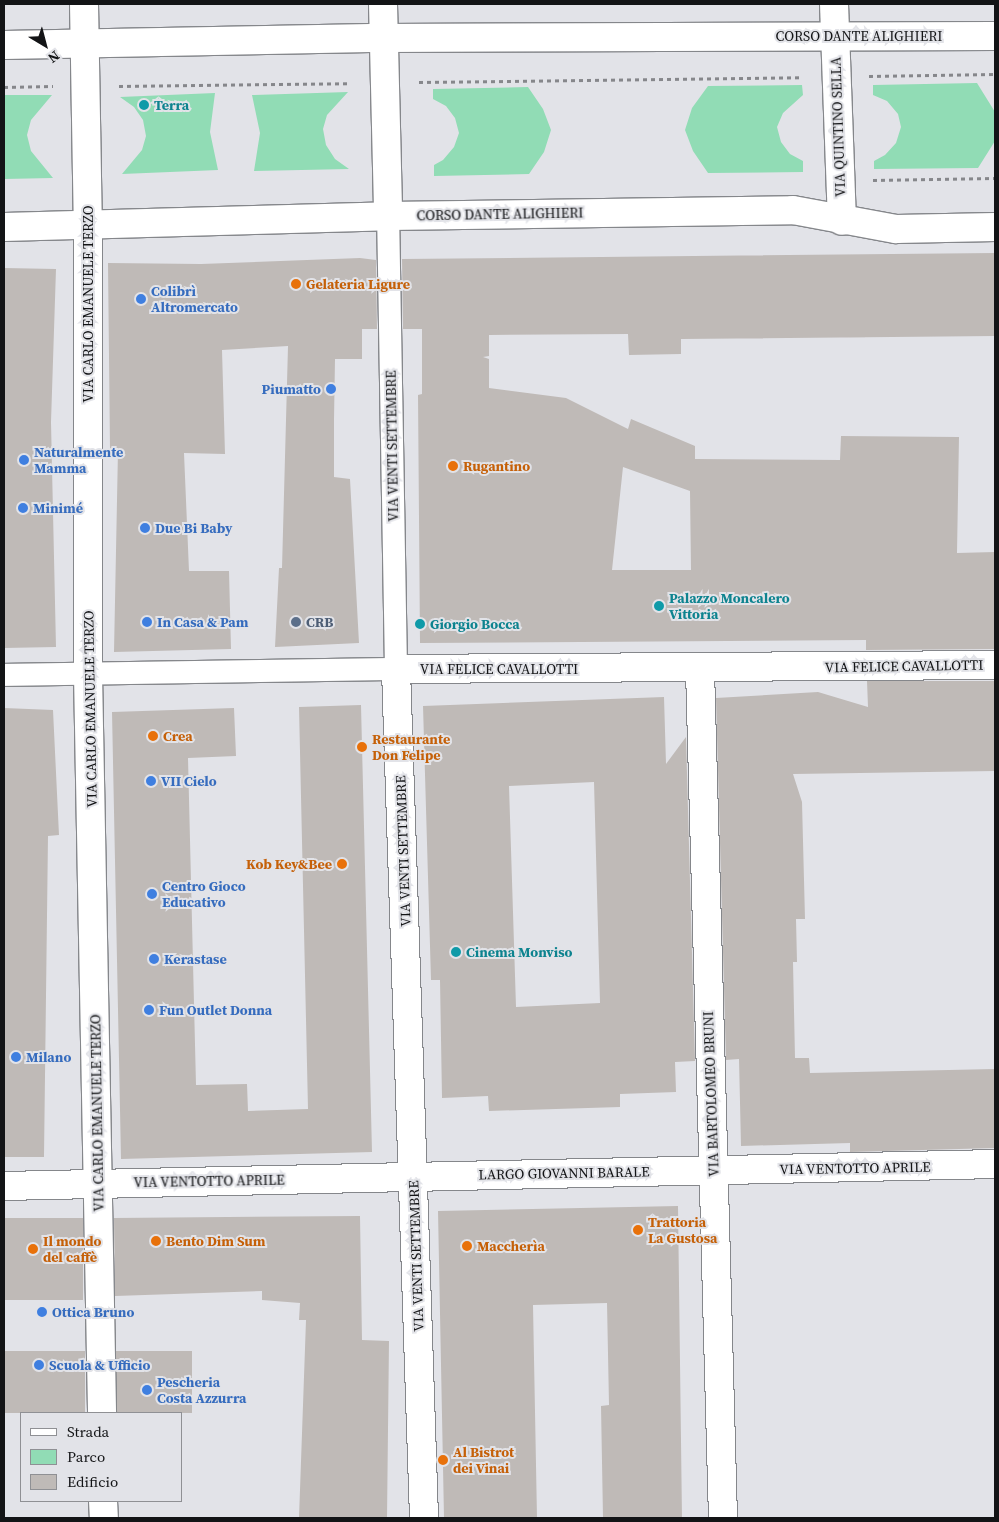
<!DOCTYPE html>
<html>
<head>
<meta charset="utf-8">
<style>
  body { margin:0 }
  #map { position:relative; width:999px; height:1522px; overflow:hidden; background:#e2e3e8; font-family:"Source Serif 4",serif }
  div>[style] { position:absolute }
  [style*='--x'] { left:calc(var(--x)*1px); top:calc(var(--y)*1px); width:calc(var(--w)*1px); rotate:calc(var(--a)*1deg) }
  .green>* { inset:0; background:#91dcb5 }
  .building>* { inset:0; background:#bfbab7; transform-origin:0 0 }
  .path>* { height:3px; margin-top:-1.5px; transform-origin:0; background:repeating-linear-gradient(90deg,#86878b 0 4px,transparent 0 8px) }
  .roads { filter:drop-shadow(1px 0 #85878b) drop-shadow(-1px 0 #85878b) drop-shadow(0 1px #85878b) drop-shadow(0 -1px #85878b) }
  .pedestrian>* { height:22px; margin:-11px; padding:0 11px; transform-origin:11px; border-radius:11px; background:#fff }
  .minor>* { height:28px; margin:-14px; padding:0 14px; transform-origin:14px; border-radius:14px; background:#fff }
  .dots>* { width:14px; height:14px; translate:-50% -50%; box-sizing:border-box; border:2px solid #e2e3e8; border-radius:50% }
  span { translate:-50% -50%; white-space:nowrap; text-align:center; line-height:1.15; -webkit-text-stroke:4px #e2e3e8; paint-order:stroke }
  .street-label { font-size:14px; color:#131416 }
  .culture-label { font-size:14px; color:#0d838f; font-weight:700 }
  .left { translate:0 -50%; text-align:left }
  .food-label { font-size:14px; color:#c56008; font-weight:700 }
  .right { translate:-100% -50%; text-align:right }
  .shop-label { font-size:14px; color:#366cbe; font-weight:700 }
  .service-label { font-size:14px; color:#4e5e75; font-weight:700 }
  .frame { position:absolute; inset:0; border:5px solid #131416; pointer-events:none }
  .legend { position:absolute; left:20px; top:1412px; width:162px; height:90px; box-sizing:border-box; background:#e2e3e8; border:1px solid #8f9094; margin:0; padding:6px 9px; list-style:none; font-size:15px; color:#131416 }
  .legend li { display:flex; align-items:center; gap:10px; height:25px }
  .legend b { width:25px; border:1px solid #8f9094 }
  .north { position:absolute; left:20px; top:20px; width:50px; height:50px; -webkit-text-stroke:4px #e2e3e8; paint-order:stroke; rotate:143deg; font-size:14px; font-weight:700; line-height:20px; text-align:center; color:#131416 }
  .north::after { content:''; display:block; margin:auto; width:18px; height:22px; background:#131416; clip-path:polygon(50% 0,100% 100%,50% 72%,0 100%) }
</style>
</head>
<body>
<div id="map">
  <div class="green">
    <i style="clip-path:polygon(977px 83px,995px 112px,995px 141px,978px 168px,874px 169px,874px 161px,885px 155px,896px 143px,901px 127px,898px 114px,887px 101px,873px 95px,873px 85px)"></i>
    <i style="clip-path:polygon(802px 85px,803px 95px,783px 113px,777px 127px,781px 142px,790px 154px,803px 161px,803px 172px,708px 173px,693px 151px,685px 130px,692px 108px,708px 86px)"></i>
    <i style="clip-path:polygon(528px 87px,543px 109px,551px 130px,544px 152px,529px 174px,434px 176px,434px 165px,443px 160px,454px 147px,459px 133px,455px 118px,446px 106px,433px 99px,433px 89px)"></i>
    <i style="clip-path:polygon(348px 92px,327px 115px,323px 129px,326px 145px,335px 159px,349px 169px,254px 171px,260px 133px,252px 95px)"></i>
    <i style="clip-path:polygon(215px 93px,210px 132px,218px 170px,122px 174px,142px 150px,146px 136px,143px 120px,134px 107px,120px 97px)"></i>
    <i style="clip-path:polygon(4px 95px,52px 95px,31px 120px,27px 135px,31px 151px,53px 178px,4px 179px)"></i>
  </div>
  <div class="building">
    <i style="clip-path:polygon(evenodd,995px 253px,995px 336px,681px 339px,681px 354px,629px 355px,628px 334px,489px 335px,489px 356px,483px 357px,489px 359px,489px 388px,566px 398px,628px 429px,631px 419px,695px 446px,695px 459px,840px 460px,841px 436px,959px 437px,957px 553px,995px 552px,995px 649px,866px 650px,866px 640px,420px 643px,418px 395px,422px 394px,422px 329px,403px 329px,402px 259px,995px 253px,623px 467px,690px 491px,691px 570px,612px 570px,623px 467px)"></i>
    <i style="clip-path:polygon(360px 258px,376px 260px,377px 329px,362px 329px,362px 359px,335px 359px,334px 420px,334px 477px,350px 479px,359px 643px,275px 647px,279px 568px,282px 568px,288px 346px,222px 350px,225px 454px,184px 453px,189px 571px,229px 571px,231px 649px,114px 652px,118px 450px,110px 450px,108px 263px,201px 264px)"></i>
    <i style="clip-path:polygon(4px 268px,56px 269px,51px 422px,56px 647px,4px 648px)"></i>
    <i style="clip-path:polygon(867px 681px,995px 681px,995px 771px,793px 774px,802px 802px,805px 919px,796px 919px,797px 962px,793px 962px,795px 1058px,809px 1058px,810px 1073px,995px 1069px,995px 1148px,850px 1152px,850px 1143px,741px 1146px,739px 1059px,726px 1060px,716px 698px,818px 692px,868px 707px)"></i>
    <i style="clip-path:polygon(evenodd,664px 697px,666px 764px,686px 737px,695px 1061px,675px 1062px,676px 1092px,620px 1094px,620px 1107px,489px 1111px,488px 1096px,442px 1098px,440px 980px,431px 980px,423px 706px,664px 697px,594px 782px,600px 1003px,516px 1007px,509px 786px,594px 782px)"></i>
    <i style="clip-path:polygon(361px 705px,372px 1152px,121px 1159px,112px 712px,234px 708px,236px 756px,188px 758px,196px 1085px,247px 1084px,248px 1111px,308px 1109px,299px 707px)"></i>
    <i style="clip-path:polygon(4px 708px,53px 710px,59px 835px,48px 836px,44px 1157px,4px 1157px)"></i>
    <i style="clip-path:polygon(678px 1206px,682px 1518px,603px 1518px,601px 1406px,609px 1405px,607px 1303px,533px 1305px,537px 1518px,444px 1518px,438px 1211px)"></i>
    <i style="clip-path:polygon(360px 1216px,362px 1340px,389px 1341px,387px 1518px,299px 1518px,306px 1320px,299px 1320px,300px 1303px,262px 1300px,262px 1291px,115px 1296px,114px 1218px)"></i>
    <i style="left:4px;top:1218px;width:79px;height:82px"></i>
    <i style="left:4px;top:1351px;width:81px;height:62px"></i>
    <i style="left:116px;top:1351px;width:76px;height:62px"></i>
  </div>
  <div class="path">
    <i style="--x:869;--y:76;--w:126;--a:-0.9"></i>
    <i style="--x:419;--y:82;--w:384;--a:-0.7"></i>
    <i style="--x:119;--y:86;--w:232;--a:-0.7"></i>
    <i style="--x:4;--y:87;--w:49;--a:-1.2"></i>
    <i style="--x:873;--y:180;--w:122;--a:-0.9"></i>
  </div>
  <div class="roads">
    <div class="pedestrian">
      <i style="--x:4;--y:675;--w:392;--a:-0.9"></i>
      <i style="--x:396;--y:669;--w:453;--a:-91"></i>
    </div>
    <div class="minor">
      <i style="--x:84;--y:4;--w:220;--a:89"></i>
      <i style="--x:88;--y:224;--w:450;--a:90"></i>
      <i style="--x:88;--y:674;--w:739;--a:88.91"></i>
      <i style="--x:383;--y:4;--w:212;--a:88.6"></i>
      <i style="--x:834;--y:4;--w:217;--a:87.9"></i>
      <i style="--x:4;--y:45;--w:380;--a:-1.1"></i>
      <i style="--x:384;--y:38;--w:611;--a:-0.19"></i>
      <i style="--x:4;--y:227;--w:384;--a:-1.6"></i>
      <i style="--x:388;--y:216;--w:405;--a:-0.8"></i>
      <i style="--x:793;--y:210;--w:105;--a:10.5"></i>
      <i style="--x:896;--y:229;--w:99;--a:-1.2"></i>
      <i style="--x:700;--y:669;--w:849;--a:88.45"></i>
      <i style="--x:4;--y:1186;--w:991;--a:-1.27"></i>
      <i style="--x:103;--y:1501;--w:17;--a:87"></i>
      <i style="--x:424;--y:1518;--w:849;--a:-91.89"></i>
      <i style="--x:396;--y:669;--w:599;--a:-0.38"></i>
    </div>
  </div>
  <div class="dots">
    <i style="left:144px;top:105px;background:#0f9aa8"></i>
    <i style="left:296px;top:284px;background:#e8710a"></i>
    <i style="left:141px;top:299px;background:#3f7fe0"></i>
    <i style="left:331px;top:389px;background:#3f7fe0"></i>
    <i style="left:24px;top:460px;background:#3f7fe0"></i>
    <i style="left:453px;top:466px;background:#e8710a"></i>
    <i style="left:23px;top:508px;background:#3f7fe0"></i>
    <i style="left:145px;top:528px;background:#3f7fe0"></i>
    <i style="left:659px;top:606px;background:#0f9aa8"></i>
    <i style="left:147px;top:622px;background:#3f7fe0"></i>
    <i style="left:296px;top:622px;background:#5c6f8a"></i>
    <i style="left:420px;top:624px;background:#0f9aa8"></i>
    <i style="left:153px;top:736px;background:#e8710a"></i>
    <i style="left:362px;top:747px;background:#e8710a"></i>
    <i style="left:151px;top:781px;background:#3f7fe0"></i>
    <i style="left:342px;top:864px;background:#e8710a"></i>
    <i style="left:152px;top:894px;background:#3f7fe0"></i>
    <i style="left:456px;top:952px;background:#0f9aa8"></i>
    <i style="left:154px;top:959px;background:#3f7fe0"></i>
    <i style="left:149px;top:1010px;background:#3f7fe0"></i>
    <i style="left:16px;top:1057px;background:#3f7fe0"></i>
    <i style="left:638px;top:1230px;background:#e8710a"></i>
    <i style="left:156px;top:1241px;background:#e8710a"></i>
    <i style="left:467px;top:1246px;background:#e8710a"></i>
    <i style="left:33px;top:1249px;background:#e8710a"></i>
    <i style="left:42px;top:1312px;background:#3f7fe0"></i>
    <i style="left:39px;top:1365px;background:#3f7fe0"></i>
    <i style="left:147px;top:1390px;background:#3f7fe0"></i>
    <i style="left:443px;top:1460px;background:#e8710a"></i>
  </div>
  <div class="street-label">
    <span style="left:859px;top:36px">CORSO DANTE ALIGHIERI</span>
    <span style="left:838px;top:127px;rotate:-92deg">VIA QUINTINO SELLA</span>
    <span style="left:500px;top:214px;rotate:-1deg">CORSO DANTE ALIGHIERI</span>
    <span style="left:88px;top:304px;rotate:-90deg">VIA CARLO EMANUELE TERZO</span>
    <span style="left:392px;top:446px;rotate:-91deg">VIA VENTI SETTEMBRE</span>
    <span style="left:904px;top:666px;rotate:-1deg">VIA FELICE CAVALLOTTI</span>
    <span style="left:499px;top:669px">VIA FELICE CAVALLOTTI</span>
    <span style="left:90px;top:709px;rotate:-91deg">VIA CARLO EMANUELE TERZO</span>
    <span style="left:403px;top:851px;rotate:-92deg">VIA VENTI SETTEMBRE</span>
    <span style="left:711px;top:1094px;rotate:-92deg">VIA BARTOLOMEO BRUNI</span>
    <span style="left:97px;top:1113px;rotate:-91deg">VIA CARLO EMANUELE TERZO</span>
    <span style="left:855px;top:1168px;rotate:-1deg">VIA VENTOTTO APRILE</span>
    <span style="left:564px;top:1173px;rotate:-1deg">LARGO GIOVANNI BARALE</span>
    <span style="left:209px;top:1181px;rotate:-1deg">VIA VENTOTTO APRILE</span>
    <span style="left:416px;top:1256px;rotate:-92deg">VIA VENTI SETTEMBRE</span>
  </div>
  <div class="culture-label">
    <span class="left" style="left:154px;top:105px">Terra</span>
    <span class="left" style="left:669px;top:606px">Palazzo Moncalero<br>Vittoria</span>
    <span class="left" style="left:430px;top:624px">Giorgio Bocca</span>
    <span class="left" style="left:466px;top:952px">Cinema Monviso</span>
  </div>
  <div class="food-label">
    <span class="left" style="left:306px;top:284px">Gelateria Ligure</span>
    <span class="left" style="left:463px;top:466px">Rugantino</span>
    <span class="left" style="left:163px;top:736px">Crea</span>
    <span class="left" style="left:372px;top:747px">Restaurante<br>Don Felipe</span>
    <span class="right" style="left:332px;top:864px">Kob Key&amp;Bee</span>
    <span class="left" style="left:648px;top:1230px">Trattoria<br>La Gustosa</span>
    <span class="left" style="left:43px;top:1249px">Il mondo<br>del caffè</span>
    <span class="left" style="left:166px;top:1241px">Bento Dim Sum</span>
    <span class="left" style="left:477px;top:1246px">Maccherìa</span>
    <span class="left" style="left:453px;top:1460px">Al Bistrot<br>dei Vinai</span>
  </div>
  <div class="shop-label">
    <span class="left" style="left:151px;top:299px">Colibrì<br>Altromercato</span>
    <span class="right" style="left:321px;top:389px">Piumatto</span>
    <span class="left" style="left:34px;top:460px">Naturalmente<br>Mamma</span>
    <span class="left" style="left:33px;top:508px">Minimé</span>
    <span class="left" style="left:155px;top:528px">Due Bi Baby</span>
    <span class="left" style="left:157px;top:622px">In Casa &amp; Pam</span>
    <span class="left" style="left:161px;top:781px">VII Cielo</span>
    <span class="left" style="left:162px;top:894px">Centro Gioco<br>Educativo</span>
    <span class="left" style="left:164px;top:959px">Kerastase</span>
    <span class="left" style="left:159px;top:1010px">Fun Outlet Donna</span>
    <span class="left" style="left:26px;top:1057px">Milano</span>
    <span class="left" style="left:52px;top:1312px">Ottica Bruno</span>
    <span class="left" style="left:49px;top:1365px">Scuola &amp; Ufficio</span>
    <span class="left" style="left:157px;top:1390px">Pescheria<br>Costa Azzurra</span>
  </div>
  <div class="service-label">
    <span class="left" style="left:306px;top:622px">CRB</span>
  </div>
  <div class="frame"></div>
  <ul class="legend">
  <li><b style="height:6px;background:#fff"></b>Strada</li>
  <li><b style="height:14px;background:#91dcb5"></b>Parco</li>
  <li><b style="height:14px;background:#bfbab7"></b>Edificio</li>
  </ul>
  <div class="north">N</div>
</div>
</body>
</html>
